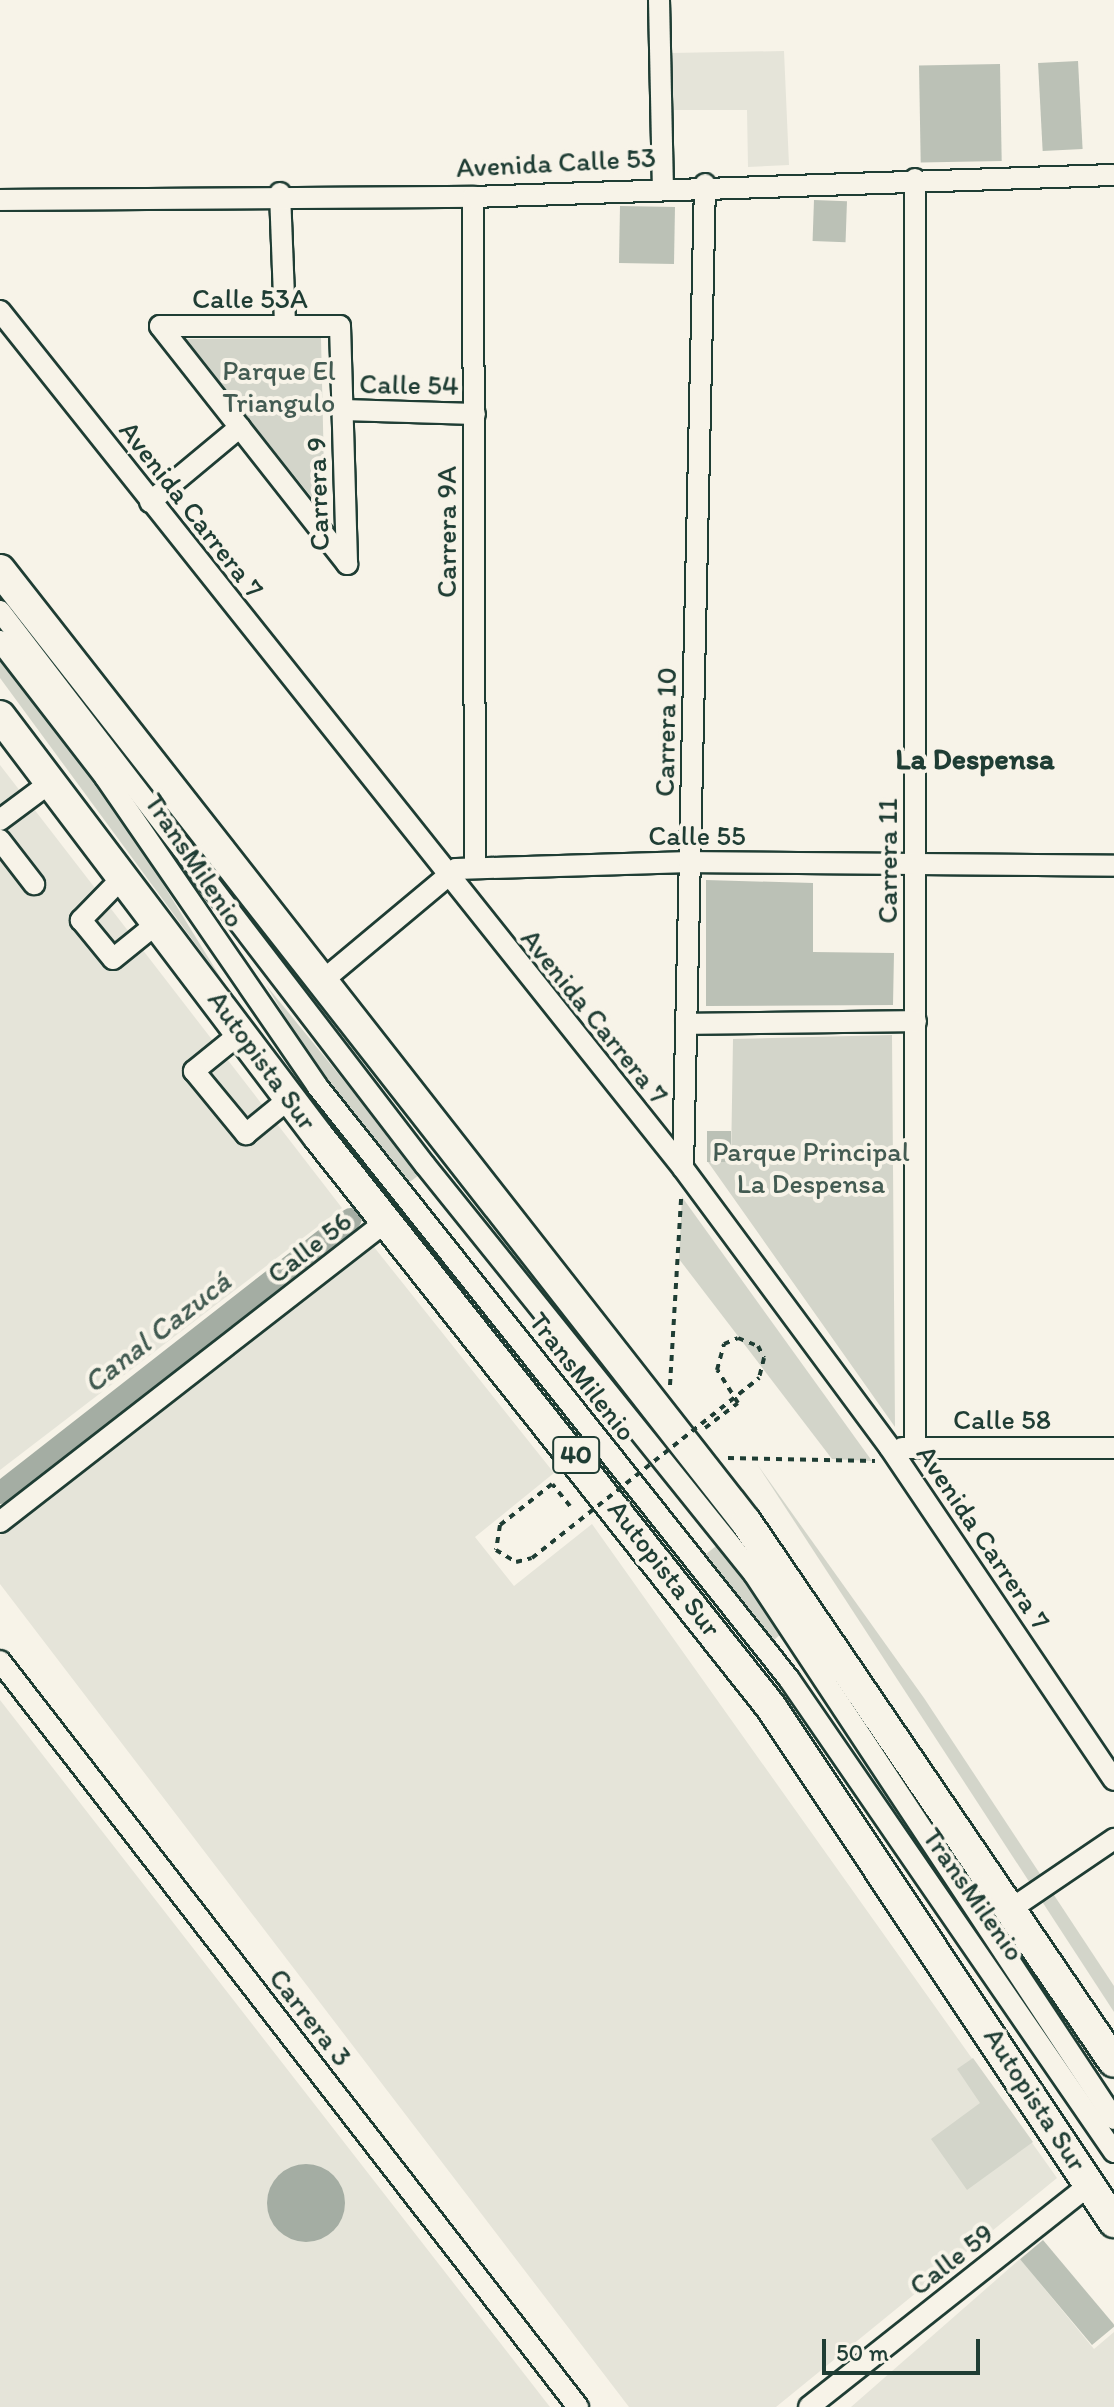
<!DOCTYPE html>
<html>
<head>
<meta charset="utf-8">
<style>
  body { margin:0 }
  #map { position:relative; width:1114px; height:2407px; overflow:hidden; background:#f7f3e8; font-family:Itim,sans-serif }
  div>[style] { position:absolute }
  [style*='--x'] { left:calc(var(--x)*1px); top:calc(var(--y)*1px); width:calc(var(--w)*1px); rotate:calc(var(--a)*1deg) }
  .built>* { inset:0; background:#e5e4d9 }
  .green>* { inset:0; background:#d3d5ca; transform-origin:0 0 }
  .water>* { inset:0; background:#a4ada3 }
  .round { border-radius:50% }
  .canal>* { height:22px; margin:-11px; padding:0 11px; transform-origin:11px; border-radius:11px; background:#a4ada3 }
  .building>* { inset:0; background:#bbc1b6; transform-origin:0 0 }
  .path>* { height:4px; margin-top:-2px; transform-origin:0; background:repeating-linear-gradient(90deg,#1f3d34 0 6px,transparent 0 12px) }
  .roads { filter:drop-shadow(2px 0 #1f3d34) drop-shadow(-2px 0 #1f3d34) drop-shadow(0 2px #1f3d34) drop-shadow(0 -2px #1f3d34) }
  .minor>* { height:20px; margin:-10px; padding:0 10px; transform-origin:10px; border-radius:10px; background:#f7f3e8 }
  .highway>* { height:30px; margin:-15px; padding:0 15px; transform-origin:15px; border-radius:15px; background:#f7f3e8 }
  .path-bridge>* { height:4px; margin-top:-2px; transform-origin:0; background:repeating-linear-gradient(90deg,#1f3d34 0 6px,transparent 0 12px) }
  span { translate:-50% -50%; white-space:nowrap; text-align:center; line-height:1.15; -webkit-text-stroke:8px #f7f3e8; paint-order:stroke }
  .shield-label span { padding:2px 6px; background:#f7f3e8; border:2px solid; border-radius:6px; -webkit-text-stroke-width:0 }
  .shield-label { font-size:26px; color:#1f3d34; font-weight:700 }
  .street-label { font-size:28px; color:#1f3d34 }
  .park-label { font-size:28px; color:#435b52 }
  .neighbourhood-label { font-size:30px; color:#1f3d34; font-weight:700 }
  .water-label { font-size:30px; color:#405950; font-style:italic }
  .scale { position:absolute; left:822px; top:2339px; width:158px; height:36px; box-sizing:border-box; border:4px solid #1f3d34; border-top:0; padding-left:10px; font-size:24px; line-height:28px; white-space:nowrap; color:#1f3d34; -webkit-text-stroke:6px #f7f3e8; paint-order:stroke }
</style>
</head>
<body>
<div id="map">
  <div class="built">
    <i style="clip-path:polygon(784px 51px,789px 165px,748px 167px,747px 110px,673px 110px,671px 53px)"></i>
    <i style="clip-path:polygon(0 765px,342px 1208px,0 1470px)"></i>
    <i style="clip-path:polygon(374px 1247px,554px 1473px,475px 1537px,514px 1586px,592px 1524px,1057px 2178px,776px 2407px,629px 2407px,0 1584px,0 1535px)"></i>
    <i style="clip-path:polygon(0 1700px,550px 2407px,0 2407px)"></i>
    <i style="clip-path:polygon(1020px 2259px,1094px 2349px,1114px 2332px,1114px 2407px,851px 2407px)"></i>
  </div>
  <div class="green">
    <i style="clip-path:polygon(321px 338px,325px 514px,185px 339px)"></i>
    <i style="clip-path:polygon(0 651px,93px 770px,222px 980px,0 678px)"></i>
    <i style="clip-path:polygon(266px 985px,420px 1174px,410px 1182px,329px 1089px)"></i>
    <i style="clip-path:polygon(892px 1035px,895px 1427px,708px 1162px,731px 1162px,733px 1039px)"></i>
    <i style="clip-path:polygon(682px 1197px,872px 1461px,832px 1459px,679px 1259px)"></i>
    <i style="left:345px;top:1212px;width:19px;height:437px;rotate:51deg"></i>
    <i style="clip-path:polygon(757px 1464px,924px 1698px,1114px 1986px,1114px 2012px)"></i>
    <i style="clip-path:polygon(720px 1543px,784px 1631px,773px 1641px,706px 1554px)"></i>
    <i style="clip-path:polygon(973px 2058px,1033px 2142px,967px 2190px,931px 2139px,980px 2103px,957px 2069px)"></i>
  </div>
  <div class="water">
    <i class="round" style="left:267px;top:2164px;width:78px;height:78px"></i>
  </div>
  <div class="canal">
    <i style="--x:0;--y:1493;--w:445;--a:-38"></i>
  </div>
  <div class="building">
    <i style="left:1078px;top:61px;width:88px;height:40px;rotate:87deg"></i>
    <i style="left:1000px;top:64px;width:97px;height:81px;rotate:89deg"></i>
    <i style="left:814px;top:200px;width:33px;height:41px;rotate:2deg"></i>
    <i style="left:620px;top:206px;width:55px;height:57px;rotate:1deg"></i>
    <i style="clip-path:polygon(706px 880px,813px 883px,813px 952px,894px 953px,893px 1005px,706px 1006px)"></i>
    <i style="left:707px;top:1131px;width:24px;height:31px"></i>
    <i style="left:1043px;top:2240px;width:112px;height:30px;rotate:50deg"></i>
  </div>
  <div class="path">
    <i style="--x:670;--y:1385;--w:187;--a:-86.6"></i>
    <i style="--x:705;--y:1428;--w:41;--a:-37.1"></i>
    <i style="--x:738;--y:1403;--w:39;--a:-122"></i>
    <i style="--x:717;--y:1370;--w:27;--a:-75"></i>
    <i style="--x:724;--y:1344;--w:15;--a:-23"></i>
    <i style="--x:738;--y:1338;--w:22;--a:22"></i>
    <i style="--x:758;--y:1346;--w:13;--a:63"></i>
    <i style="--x:764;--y:1358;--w:21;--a:104"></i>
    <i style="--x:728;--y:1458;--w:147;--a:1.2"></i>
  </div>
  <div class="roads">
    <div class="minor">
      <i style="--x:659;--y:0;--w:185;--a:88.8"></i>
      <i style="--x:915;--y:179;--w:1268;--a:90"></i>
      <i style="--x:280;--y:193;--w:133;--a:87.8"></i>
      <i style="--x:473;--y:197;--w:671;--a:89.83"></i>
      <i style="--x:0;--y:200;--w:473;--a:-0.4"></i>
      <i style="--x:473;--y:197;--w:641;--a:-1.97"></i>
      <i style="--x:0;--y:311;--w:1096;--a:51.45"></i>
      <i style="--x:683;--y:1168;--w:348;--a:53.5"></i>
      <i style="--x:890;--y:1448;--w:400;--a:56"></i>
      <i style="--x:160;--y:326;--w:180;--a:0"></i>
      <i style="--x:340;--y:326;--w:238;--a:88.3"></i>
      <i style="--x:160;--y:326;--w:303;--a:51.8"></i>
      <i style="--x:343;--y:410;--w:132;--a:1.7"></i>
      <i style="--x:150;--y:502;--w:117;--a:-39.8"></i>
      <i style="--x:0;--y:611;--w:698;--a:52.51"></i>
      <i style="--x:425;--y:1165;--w:525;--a:51.19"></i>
      <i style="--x:754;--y:1574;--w:653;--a:56.55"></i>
      <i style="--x:0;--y:641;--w:172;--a:52.3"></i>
      <i style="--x:105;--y:777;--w:375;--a:55.5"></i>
      <i style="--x:317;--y:1086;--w:758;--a:51.48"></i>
      <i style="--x:789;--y:1679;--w:574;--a:55.51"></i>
      <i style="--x:0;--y:820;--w:64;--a:-36.7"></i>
      <i style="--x:0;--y:840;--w:56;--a:52.3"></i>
      <i style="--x:124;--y:876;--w:62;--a:134.3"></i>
      <i style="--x:81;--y:920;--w:50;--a:50.6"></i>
      <i style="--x:113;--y:959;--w:60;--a:-39"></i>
      <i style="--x:321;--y:982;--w:176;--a:-39.9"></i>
      <i style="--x:456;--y:869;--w:234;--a:-1.7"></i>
      <i style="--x:690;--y:862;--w:424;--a:0.5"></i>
      <i style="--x:686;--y:1024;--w:230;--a:-0.7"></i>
      <i style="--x:242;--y:1032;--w:62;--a:140.9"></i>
      <i style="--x:194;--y:1071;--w:82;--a:50.5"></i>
      <i style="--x:246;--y:1134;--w:57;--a:-39.3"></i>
      <i style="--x:683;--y:1168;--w:984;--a:-88.72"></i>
      <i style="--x:902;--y:1448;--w:212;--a:0"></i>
      <i style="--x:0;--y:1522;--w:490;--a:-37.9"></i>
      <i style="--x:0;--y:1661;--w:944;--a:52.23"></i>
      <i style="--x:1011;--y:1909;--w:125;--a:-34.2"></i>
      <i style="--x:809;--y:2407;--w:359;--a:-38.4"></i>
    </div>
    <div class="highway">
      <i style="--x:0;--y:570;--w:1209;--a:51.92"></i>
      <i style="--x:746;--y:1522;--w:653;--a:55.73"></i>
      <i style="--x:0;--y:716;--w:527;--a:52.87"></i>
      <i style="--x:318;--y:1136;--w:729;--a:51.57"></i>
      <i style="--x:771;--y:1707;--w:619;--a:56.34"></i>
    </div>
  </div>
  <div class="path-bridge">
    <i style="--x:570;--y:1506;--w:28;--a:-129"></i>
    <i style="--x:552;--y:1484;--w:66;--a:141.7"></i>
    <i style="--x:500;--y:1525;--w:25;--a:99"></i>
    <i style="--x:496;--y:1550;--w:23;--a:31"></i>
    <i style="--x:516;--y:1562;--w:16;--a:-14"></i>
    <i style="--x:532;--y:1558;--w:290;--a:-38.4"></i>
  </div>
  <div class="shield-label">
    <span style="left:576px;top:1455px">40</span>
  </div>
  <div class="street-label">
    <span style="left:556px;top:162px;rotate:-3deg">Avenida Calle 53</span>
    <span style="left:250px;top:298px">Calle 53A</span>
    <span style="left:409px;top:384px;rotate:1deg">Calle 54</span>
    <span style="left:317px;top:494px;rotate:-92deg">Carrera 9</span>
    <span style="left:192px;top:509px;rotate:52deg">Avenida Carrera 7</span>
    <span style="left:446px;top:532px;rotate:-90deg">Carrera 9A</span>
    <span style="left:665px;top:732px;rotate:-89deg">Carrera 10</span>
    <span style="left:697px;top:835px">Calle 55</span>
    <span style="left:195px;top:860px;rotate:56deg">TransMilenio</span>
    <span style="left:887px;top:861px;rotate:-90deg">Carrera 11</span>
    <span style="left:595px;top:1016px;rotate:51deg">Avenida Carrera 7</span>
    <span style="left:263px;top:1060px;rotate:54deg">Autopista Sur</span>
    <span style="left:309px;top:1247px;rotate:-38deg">Calle 56</span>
    <span style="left:583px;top:1376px;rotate:52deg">TransMilenio</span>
    <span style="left:1002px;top:1419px">Calle 58</span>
    <span style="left:984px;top:1537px;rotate:56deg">Avenida Carrera 7</span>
    <span style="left:665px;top:1568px;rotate:52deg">Autopista Sur</span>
    <span style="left:974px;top:1894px;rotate:55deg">TransMilenio</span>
    <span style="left:311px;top:2017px;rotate:52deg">Carrera 3</span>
    <span style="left:1036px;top:2099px;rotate:57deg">Autopista Sur</span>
    <span style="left:951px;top:2259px;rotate:-38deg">Calle 59</span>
  </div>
  <div class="park-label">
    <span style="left:279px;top:386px">Parque El<br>Triangulo</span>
    <span style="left:811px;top:1167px">Parque Principal<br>La Despensa</span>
  </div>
  <div class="neighbourhood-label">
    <span style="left:975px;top:759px">La Despensa</span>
  </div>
  <div class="water-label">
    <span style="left:157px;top:1332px;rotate:-38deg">Canal Cazucá</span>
  </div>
  <div class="scale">50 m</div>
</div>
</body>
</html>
